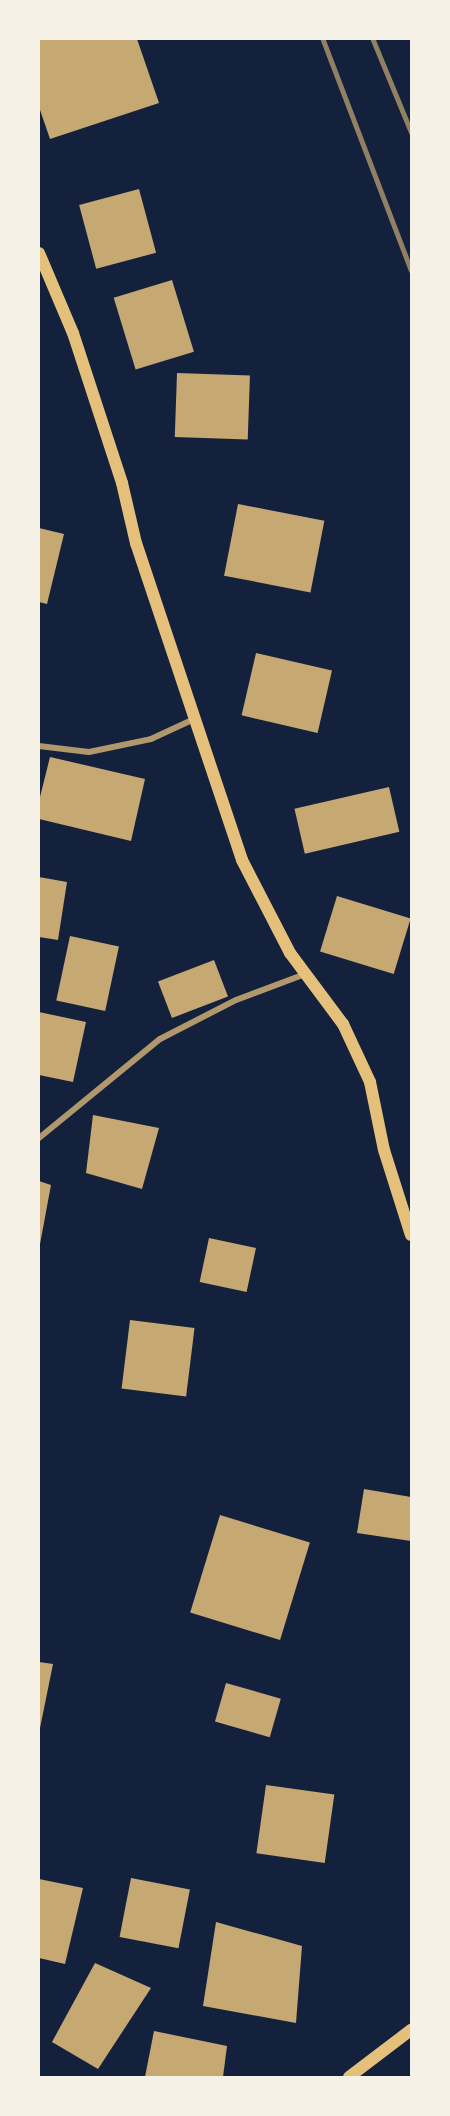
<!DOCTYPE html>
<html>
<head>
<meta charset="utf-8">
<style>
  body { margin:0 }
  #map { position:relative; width:450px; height:2116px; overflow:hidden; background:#14213d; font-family:"Roboto Condensed",sans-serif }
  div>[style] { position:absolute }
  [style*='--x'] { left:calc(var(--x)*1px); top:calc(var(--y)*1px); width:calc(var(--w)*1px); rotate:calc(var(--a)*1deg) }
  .building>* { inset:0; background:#c6a872; transform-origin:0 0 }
  .minor>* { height:6px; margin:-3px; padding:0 3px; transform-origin:3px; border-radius:3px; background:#b1986c }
  .secondary>* { height:12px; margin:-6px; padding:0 6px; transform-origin:6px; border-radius:6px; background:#e5c07b }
  .rail>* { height:4.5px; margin:-2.25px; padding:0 2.25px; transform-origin:2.25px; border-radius:2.25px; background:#918062 }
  span { translate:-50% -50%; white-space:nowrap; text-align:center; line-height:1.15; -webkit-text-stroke:4.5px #f6f1e7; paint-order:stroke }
  .frame { position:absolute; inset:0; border:40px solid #f6f1e7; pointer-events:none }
</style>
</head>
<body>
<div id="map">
  <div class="building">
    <i style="clip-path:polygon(39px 39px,137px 39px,159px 103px,50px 139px,39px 107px)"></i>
    <i style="left:139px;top:189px;width:66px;height:62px;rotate:75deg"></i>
    <i style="left:172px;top:280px;width:75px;height:61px;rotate:73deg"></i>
    <i style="left:177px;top:373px;width:73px;height:64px;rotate:2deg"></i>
    <i style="left:238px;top:504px;width:88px;height:73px;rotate:11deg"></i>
    <i style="clip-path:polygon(39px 528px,64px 534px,47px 604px,39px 602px)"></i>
    <i style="left:256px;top:653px;width:78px;height:64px;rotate:13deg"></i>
    <i style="clip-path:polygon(50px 757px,145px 779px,131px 841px,39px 819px,39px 801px)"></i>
    <i style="left:389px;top:787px;width:46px;height:97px;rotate:77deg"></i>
    <i style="clip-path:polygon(39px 877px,67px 882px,58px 940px,39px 937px)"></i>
    <i style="left:337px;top:896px;width:77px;height:58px;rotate:17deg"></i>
    <i style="left:70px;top:936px;width:50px;height:66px;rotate:12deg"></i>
    <i style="left:214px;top:960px;width:39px;height:60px;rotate:69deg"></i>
    <i style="clip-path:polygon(39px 1012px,86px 1022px,73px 1082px,39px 1075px)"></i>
    <i style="clip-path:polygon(93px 1115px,159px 1128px,142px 1189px,86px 1173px)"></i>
    <i style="clip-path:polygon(39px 1181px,51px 1185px,40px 1244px,39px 1244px)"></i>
    <i style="left:209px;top:1238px;width:48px;height:45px;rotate:12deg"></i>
    <i style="left:130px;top:1320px;width:65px;height:69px;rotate:7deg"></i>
    <i style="clip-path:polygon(364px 1489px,411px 1497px,411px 1541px,357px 1533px)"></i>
    <i style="left:220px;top:1515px;width:94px;height:102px;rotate:17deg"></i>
    <i style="clip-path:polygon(39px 1662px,53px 1664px,40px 1728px,39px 1728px)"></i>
    <i style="left:226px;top:1683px;width:57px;height:40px;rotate:16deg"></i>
    <i style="left:266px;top:1785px;width:69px;height:69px;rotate:8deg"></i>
    <i style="left:131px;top:1878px;width:60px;height:60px;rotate:11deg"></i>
    <i style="clip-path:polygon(39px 1879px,83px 1888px,65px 1964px,39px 1958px)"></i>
    <i style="clip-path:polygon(216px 1922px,302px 1946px,296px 2023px,203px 2006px)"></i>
    <i style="clip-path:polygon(95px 1963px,151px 1988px,98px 2069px,52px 2042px)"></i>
    <i style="clip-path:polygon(154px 2031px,227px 2046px,223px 2077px,145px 2077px)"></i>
  </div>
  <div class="minor">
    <i style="--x:39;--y:746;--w:50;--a:6.8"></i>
    <i style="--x:89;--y:752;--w:63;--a:-11.8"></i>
    <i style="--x:151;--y:739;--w:47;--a:-24.9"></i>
    <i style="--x:39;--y:1138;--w:156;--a:-39.3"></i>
    <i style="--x:160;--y:1039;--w:85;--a:-27.2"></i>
    <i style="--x:236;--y:1000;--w:74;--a:-20.6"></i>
  </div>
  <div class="secondary">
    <i style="--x:39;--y:253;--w:87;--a:67"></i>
    <i style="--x:73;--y:333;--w:158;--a:71.9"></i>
    <i style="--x:122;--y:483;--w:62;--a:76.9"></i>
    <i style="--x:136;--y:543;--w:334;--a:71.5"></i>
    <i style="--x:242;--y:860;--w:105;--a:62.7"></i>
    <i style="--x:290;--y:953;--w:89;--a:53.3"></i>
    <i style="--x:343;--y:1024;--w:64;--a:65"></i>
    <i style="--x:370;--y:1082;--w:69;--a:78.4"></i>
    <i style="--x:384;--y:1150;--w:89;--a:72.4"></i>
    <i style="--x:349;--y:2077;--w:78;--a:-37.2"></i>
  </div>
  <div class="rail">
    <i style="--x:323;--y:39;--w:247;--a:69.1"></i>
    <i style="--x:373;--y:39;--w:100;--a:67.6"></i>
  </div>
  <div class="frame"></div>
</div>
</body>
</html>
